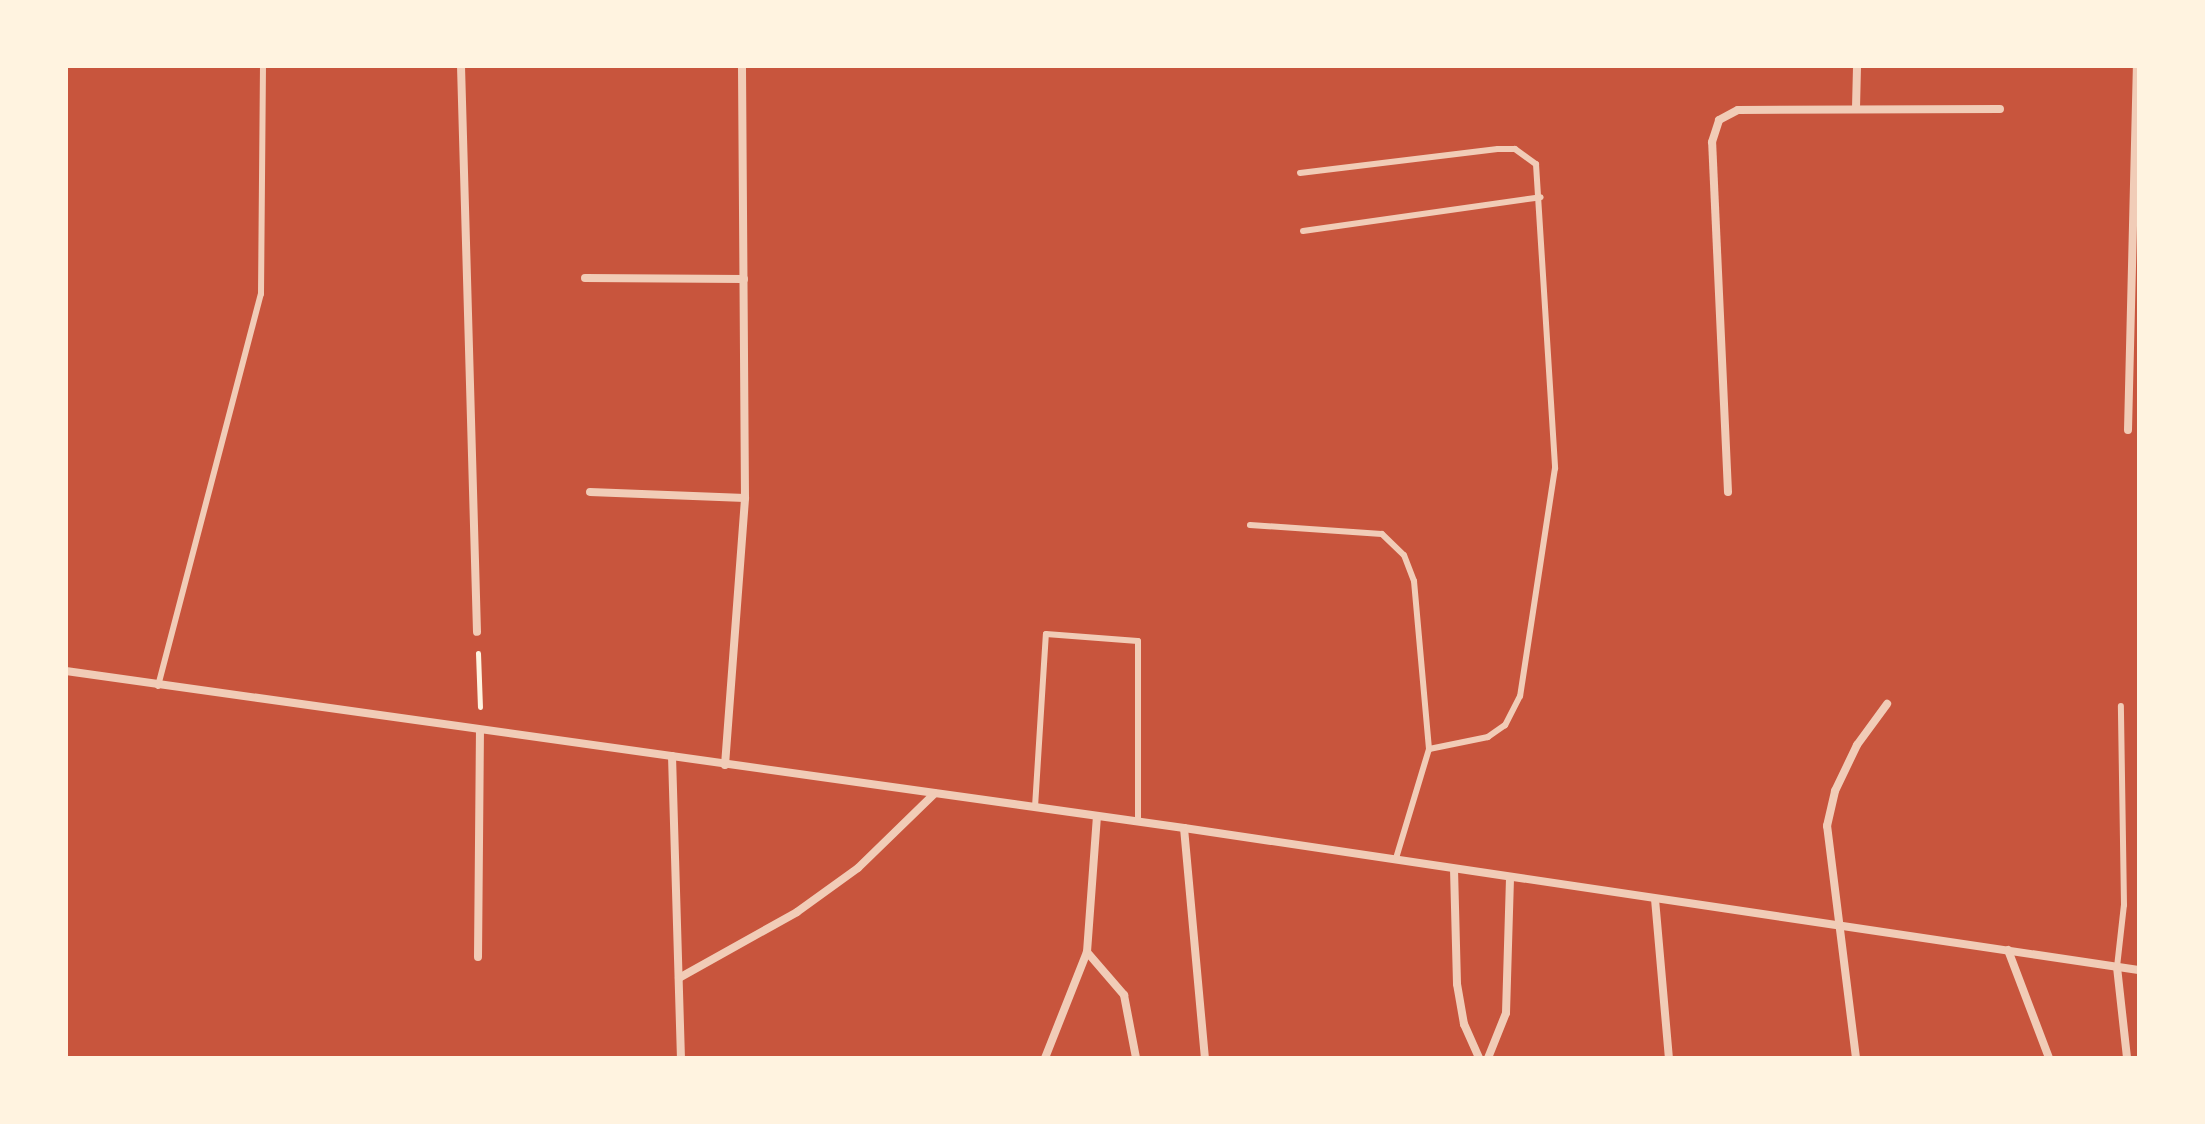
<!DOCTYPE html>
<html>
<head>
<meta charset="utf-8">
<style>
  body { margin:0 }
  #map { position:relative; width:2205px; height:1124px; overflow:hidden; background:#c8553d; font-family:"DejaVu Sans",sans-serif }
  div>[style] { position:absolute }
  [style*='--x'] { left:calc(var(--x)*1px); top:calc(var(--y)*1px); width:calc(var(--w)*1px); rotate:calc(var(--a)*1deg) }
  .path>* { height:5px; margin:-2.5px; padding:0 2.5px; transform-origin:2.5px; border-radius:2.5px; background:#fff3e0 }
  .service>* { height:6px; margin:-3px; padding:0 3px; transform-origin:3px; border-radius:3px; background:#f1ccb7 }
  .minor>* { height:8px; margin:-4px; padding:0 4px; transform-origin:4px; border-radius:4px; background:#f1ccb7 }
  span { translate:-50% -50%; white-space:nowrap; text-align:center; line-height:1.15; -webkit-text-stroke:6px #fff3e0; paint-order:stroke }
  .frame { position:absolute; inset:0; border:68px solid #fff3e0; pointer-events:none }
</style>
</head>
<body>
<div id="map">
  <div class="path">
    <i style="--x:478;--y:653;--w:54;--a:87.9"></i>
  </div>
  <div class="service">
    <i style="--x:1300;--y:173;--w:199;--a:-6.9"></i>
    <i style="--x:1498;--y:149;--w:17;--a:0"></i>
    <i style="--x:1515;--y:149;--w:26;--a:36"></i>
    <i style="--x:1536;--y:164;--w:305;--a:86.4"></i>
    <i style="--x:1555;--y:468;--w:231;--a:98.7"></i>
    <i style="--x:1520;--y:696;--w:33;--a:117"></i>
    <i style="--x:1505;--y:725;--w:21;--a:145"></i>
    <i style="--x:1488;--y:737;--w:60;--a:168.5"></i>
    <i style="--x:1303;--y:231;--w:240;--a:-8.1"></i>
    <i style="--x:1250;--y:525;--w:132;--a:3.9"></i>
    <i style="--x:1382;--y:534;--w:30;--a:44"></i>
    <i style="--x:1404;--y:555;--w:28;--a:69"></i>
    <i style="--x:1414;--y:581;--w:169;--a:84.9"></i>
    <i style="--x:1429;--y:749;--w:114;--a:106.8"></i>
    <i style="--x:158;--y:686;--w:405;--a:-75.3"></i>
    <i style="--x:261;--y:294;--w:228;--a:-89.5"></i>
    <i style="--x:1035;--y:807;--w:173;--a:-86.4"></i>
    <i style="--x:1046;--y:634;--w:92;--a:4.4"></i>
    <i style="--x:1138;--y:641;--w:181;--a:90"></i>
    <i style="--x:2117;--y:967;--w:62;--a:-83.6"></i>
    <i style="--x:2124;--y:905;--w:199;--a:-90.9"></i>
  </div>
  <div class="minor">
    <i style="--x:461;--y:66;--w:566;--a:88.38"></i>
    <i style="--x:1856;--y:108;--w:42;--a:-88.6"></i>
    <i style="--x:585;--y:278;--w:159;--a:0.4"></i>
    <i style="--x:2128;--y:430;--w:364;--a:-88.6"></i>
    <i style="--x:590;--y:492;--w:155;--a:2.2"></i>
    <i style="--x:1728;--y:492;--w:350;--a:-92.6"></i>
    <i style="--x:1712;--y:142;--w:23;--a:-72"></i>
    <i style="--x:1719;--y:120;--w:21;--a:-28"></i>
    <i style="--x:1738;--y:110;--w:262;--a:-0.2"></i>
    <i style="--x:66;--y:671;--w:1129;--a:7.99"></i>
    <i style="--x:1184;--y:828;--w:965;--a:8.46"></i>
    <i style="--x:672;--y:756;--w:302;--a:88.3"></i>
    <i style="--x:725;--y:765;--w:268;--a:-85.7"></i>
    <i style="--x:745;--y:498;--w:432;--a:-90.4"></i>
    <i style="--x:1184;--y:828;--w:231;--a:84.8"></i>
    <i style="--x:1454;--y:869;--w:115;--a:88.5"></i>
    <i style="--x:1457;--y:984;--w:41;--a:80.1"></i>
    <i style="--x:1464;--y:1024;--w:37;--a:66"></i>
    <i style="--x:1655;--y:899;--w:160;--a:85"></i>
    <i style="--x:2008;--y:950;--w:116;--a:69.2"></i>
    <i style="--x:1087;--y:952;--w:57;--a:49.3"></i>
    <i style="--x:1124;--y:995;--w:64;--a:79.2"></i>
    <i style="--x:478;--y:957;--w:226;--a:-89.5"></i>
    <i style="--x:2117;--y:967;--w:92;--a:83.7"></i>
    <i style="--x:679;--y:978;--w:135;--a:-29.2"></i>
    <i style="--x:797;--y:912;--w:75;--a:-35.8"></i>
    <i style="--x:858;--y:868;--w:107;--a:-44.2"></i>
    <i style="--x:1045;--y:1058;--w:114;--a:-68.4"></i>
    <i style="--x:1087;--y:952;--w:136;--a:-85.8"></i>
    <i style="--x:1488;--y:1058;--w:48;--a:-68.2"></i>
    <i style="--x:1506;--y:1013;--w:134;--a:-88.3"></i>
    <i style="--x:1856;--y:1058;--w:234;--a:-97.1"></i>
    <i style="--x:1827;--y:826;--w:36;--a:-77"></i>
    <i style="--x:1835;--y:791;--w:51;--a:-64.4"></i>
    <i style="--x:1857;--y:745;--w:51;--a:-53.8"></i>
  </div>
  <div class="frame"></div>
</div>
</body>
</html>
